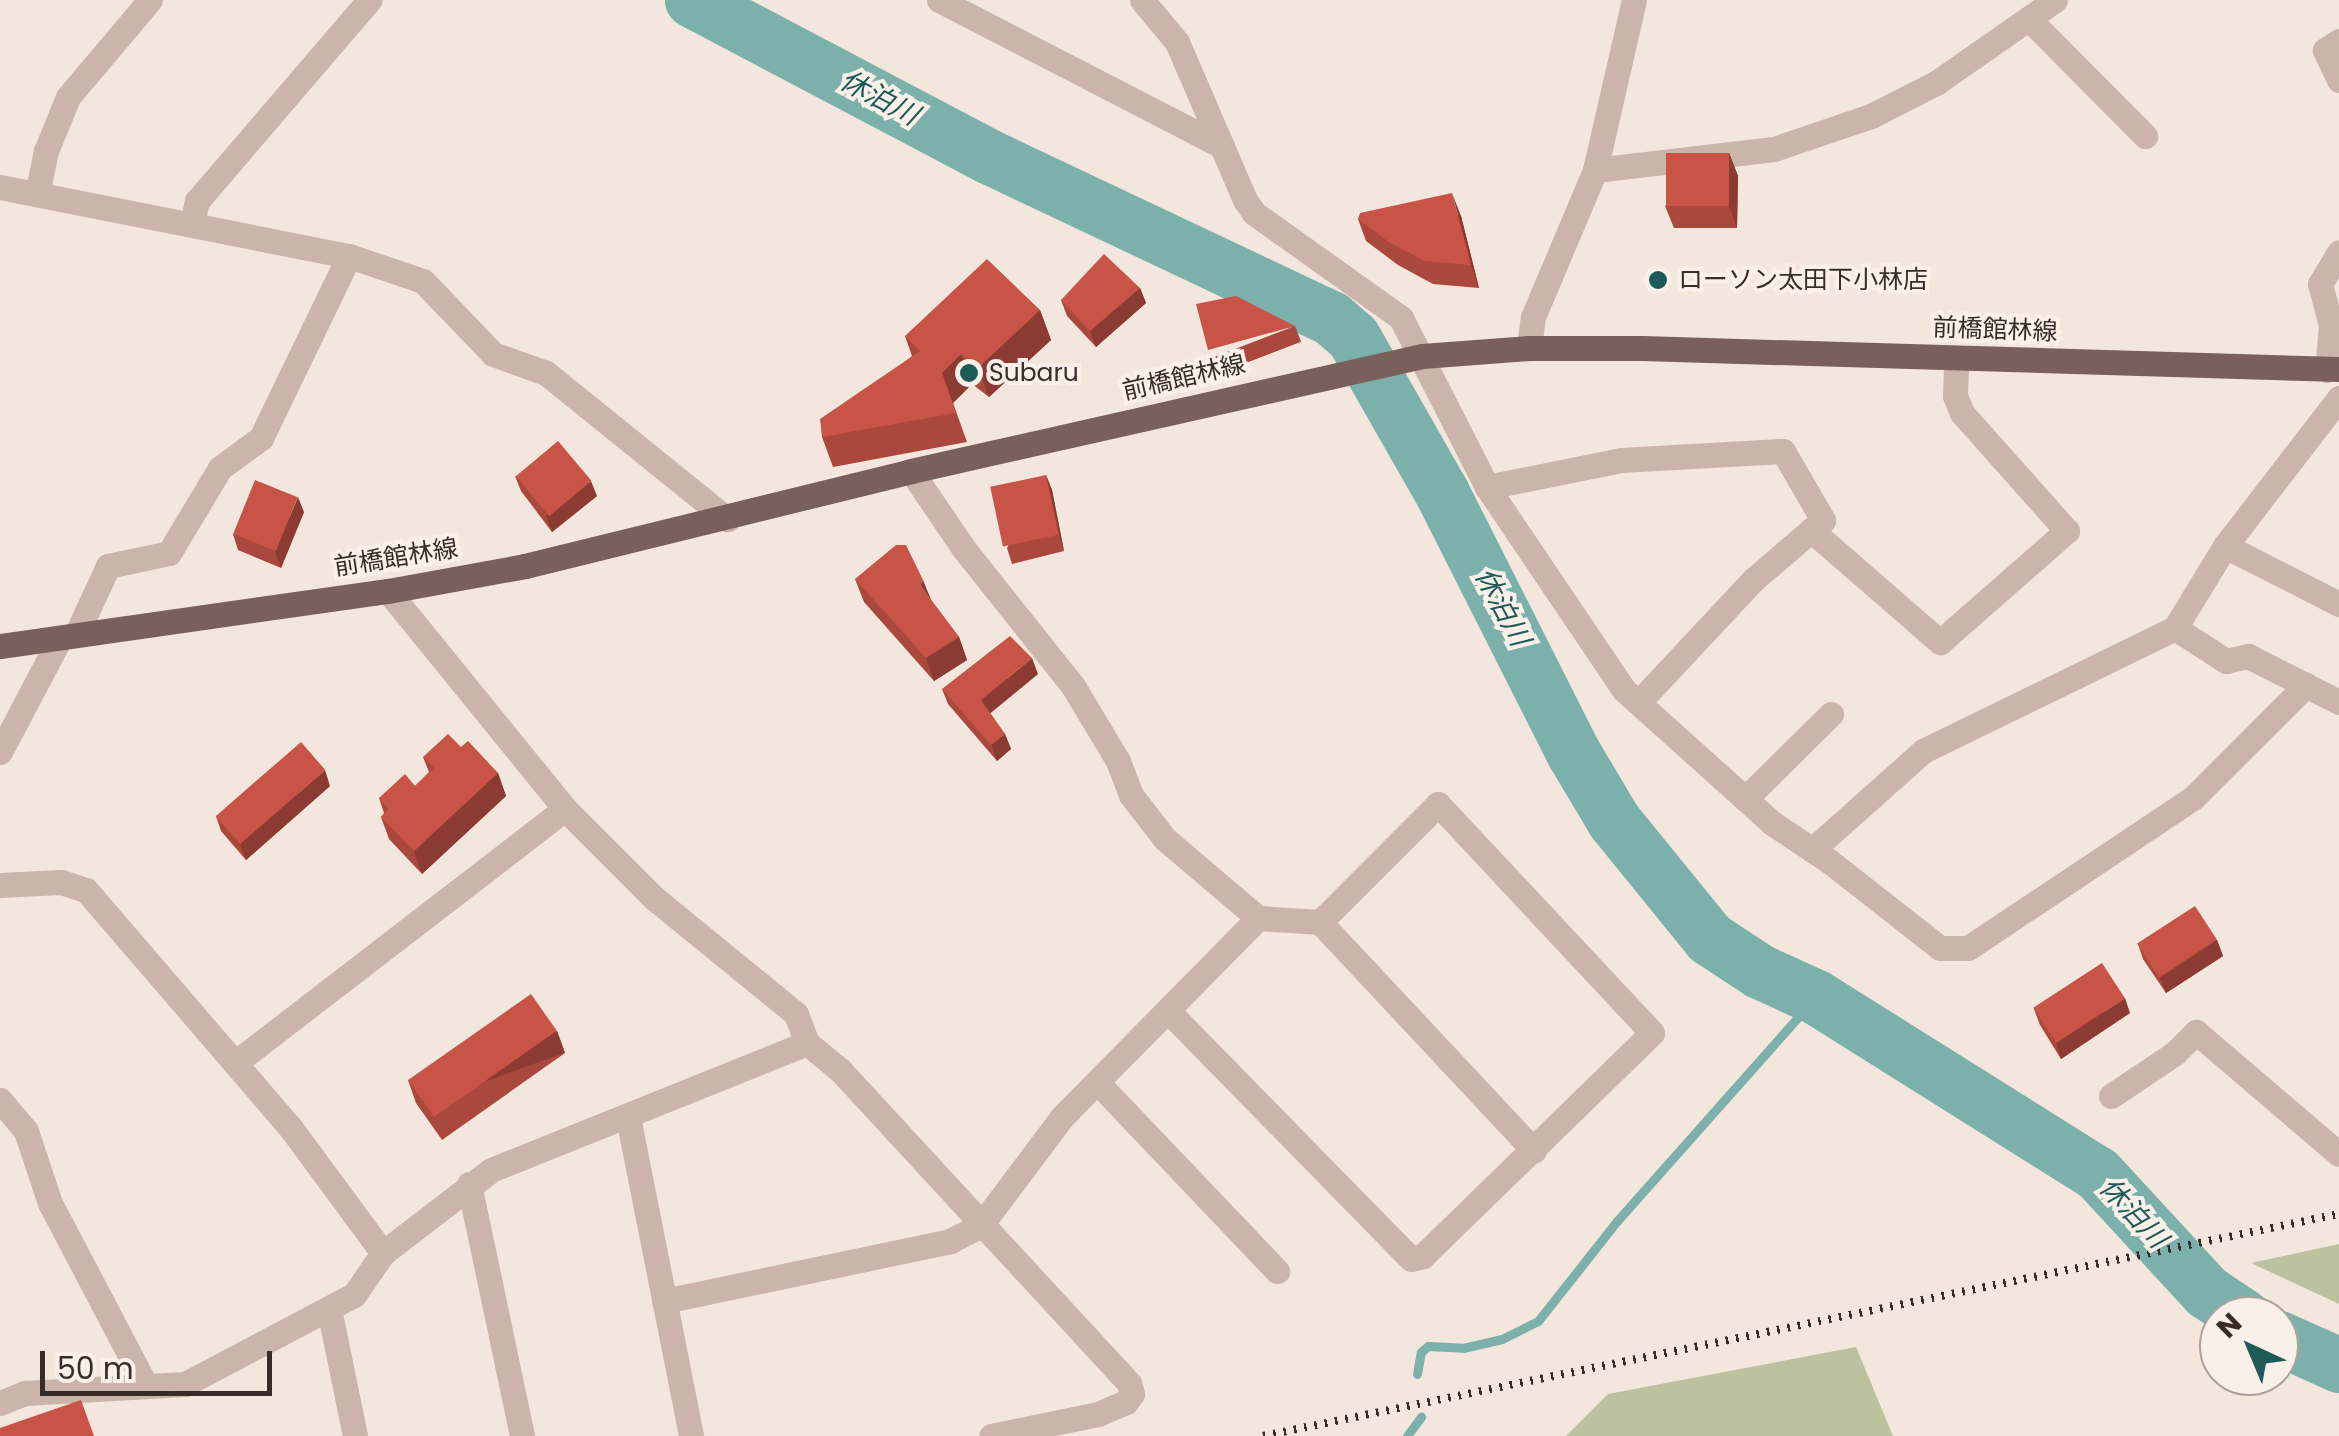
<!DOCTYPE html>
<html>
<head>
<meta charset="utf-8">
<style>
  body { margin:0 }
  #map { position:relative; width:2339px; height:1436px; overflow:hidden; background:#f3e6dd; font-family:Poppins,"Noto Sans JP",sans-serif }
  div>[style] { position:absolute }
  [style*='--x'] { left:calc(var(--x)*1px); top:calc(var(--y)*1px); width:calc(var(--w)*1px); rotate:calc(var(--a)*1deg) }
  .green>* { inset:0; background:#bbc29d }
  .stream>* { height:9px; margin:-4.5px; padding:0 4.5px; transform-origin:4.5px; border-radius:4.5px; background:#7cb0ab }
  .river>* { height:55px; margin:-27.5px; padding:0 27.5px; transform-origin:27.5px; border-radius:27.5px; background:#7cb0ab }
  .minor>* { height:25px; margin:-12.5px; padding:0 12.5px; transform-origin:12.5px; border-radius:12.5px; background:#cbb4a9 }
  .major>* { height:25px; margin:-12.5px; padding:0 12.5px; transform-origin:12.5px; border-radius:12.5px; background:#7a605a }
  .rail>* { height:8px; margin-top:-4px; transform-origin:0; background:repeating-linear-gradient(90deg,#382c29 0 2.5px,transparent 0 10.5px) }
  .wall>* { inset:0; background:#ab483d; transform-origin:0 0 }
  .shaded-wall>* { inset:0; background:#8b3b32; transform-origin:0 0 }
  .building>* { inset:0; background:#c75447; transform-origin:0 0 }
  .dots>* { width:28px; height:28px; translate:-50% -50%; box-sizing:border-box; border:5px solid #faf0ea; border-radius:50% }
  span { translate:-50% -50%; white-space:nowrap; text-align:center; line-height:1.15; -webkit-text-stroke:8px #faf0ea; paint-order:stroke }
  .poi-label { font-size:25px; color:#382c29 }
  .left { translate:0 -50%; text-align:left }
  .street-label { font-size:25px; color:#382c29 }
  .water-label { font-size:28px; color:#1e5a56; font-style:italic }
  .north { position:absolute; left:2199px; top:1296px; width:100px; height:100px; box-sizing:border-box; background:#faf0ea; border:2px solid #aca29d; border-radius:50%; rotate:316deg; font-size:28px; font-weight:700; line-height:40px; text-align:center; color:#382c29 }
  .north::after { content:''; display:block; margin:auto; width:35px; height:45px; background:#1e5a56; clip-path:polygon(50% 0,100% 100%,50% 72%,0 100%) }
  .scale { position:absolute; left:40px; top:1351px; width:232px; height:45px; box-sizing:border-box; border:5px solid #382c29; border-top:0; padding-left:12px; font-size:30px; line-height:35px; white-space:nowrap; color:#382c29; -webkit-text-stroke:8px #faf0ea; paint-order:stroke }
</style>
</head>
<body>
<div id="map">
  <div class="green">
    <i style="clip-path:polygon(2339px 1244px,2339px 1304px,2251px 1263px)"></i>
    <i style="clip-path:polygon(1856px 1347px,1893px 1436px,1566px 1436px,1608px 1394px)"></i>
  </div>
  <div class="stream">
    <i style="--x:1417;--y:1374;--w:22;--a:-80"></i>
    <i style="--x:1421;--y:1352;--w:9;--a:-41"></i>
    <i style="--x:1428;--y:1346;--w:35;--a:3"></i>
    <i style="--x:1463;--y:1348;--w:40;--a:-13"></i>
    <i style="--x:1502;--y:1339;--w:40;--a:-26.6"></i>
    <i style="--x:1538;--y:1321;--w:127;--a:-51.7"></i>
    <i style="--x:1617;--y:1221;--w:300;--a:-48.4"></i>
    <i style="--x:1407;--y:1436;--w:24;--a:-54"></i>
  </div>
  <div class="river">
    <i style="--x:692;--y:0;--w:337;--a:27.8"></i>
    <i style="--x:990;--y:157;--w:377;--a:25.3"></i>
    <i style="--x:1331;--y:318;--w:29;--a:41"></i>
    <i style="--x:1353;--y:337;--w:180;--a:60.3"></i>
    <i style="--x:1442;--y:493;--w:292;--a:63.2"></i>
    <i style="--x:1574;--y:754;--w:78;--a:59.2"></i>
    <i style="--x:1614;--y:821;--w:151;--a:50.9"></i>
    <i style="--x:1709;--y:938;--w:60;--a:33.4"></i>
    <i style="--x:1759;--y:971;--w:63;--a:24.5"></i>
    <i style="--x:1816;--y:997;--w:332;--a:32.1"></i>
    <i style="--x:2097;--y:1173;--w:162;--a:47.3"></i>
    <i style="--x:2207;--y:1292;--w:43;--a:33.7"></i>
    <i style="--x:2279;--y:1338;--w:66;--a:24.2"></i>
  </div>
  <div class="minor">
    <i style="--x:939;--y:0;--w:318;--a:27.3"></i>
    <i style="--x:1142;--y:0;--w:55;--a:50.2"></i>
    <i style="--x:1177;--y:42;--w:172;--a:66.7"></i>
    <i style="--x:1245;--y:200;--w:16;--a:55"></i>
    <i style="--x:1254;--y:213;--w:181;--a:35.5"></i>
    <i style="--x:1401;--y:318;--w:190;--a:63"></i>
    <i style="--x:1487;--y:487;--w:245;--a:56"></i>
    <i style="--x:1624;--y:690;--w:199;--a:41.9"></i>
    <i style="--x:1772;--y:823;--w:69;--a:33.7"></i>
    <i style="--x:1829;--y:861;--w:141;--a:38.1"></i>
    <i style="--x:1940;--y:948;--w:28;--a:0"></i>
    <i style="--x:1968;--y:948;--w:270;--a:-33.7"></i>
    <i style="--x:2193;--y:798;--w:160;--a:-45"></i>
    <i style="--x:2029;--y:19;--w:165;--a:45.2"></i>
    <i style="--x:2339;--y:41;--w:17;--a:147"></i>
    <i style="--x:2325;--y:50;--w:33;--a:65"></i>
    <i style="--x:1595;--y:170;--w:180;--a:-6.7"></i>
    <i style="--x:1774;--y:149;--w:102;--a:-18.8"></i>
    <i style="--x:1871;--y:116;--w:73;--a:-26.9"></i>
    <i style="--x:1936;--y:83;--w:145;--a:-34.9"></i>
    <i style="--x:0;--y:187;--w:356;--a:11.2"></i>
    <i style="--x:349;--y:256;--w:78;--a:18.7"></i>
    <i style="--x:423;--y:281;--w:101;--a:46.2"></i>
    <i style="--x:493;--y:354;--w:56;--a:19.7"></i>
    <i style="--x:546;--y:373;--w:233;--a:38.9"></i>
    <i style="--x:37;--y:194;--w:44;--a:-78.2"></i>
    <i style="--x:46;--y:151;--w:58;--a:-67.8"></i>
    <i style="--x:68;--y:97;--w:127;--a:-49.8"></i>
    <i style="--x:192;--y:224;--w:24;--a:-78"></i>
    <i style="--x:197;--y:201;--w:265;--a:-49.4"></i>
    <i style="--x:1529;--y:348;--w:31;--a:-83"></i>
    <i style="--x:1533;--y:317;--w:160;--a:-67.1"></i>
    <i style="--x:1595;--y:170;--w:174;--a:-77.1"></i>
    <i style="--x:2327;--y:370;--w:45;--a:-84.9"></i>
    <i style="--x:2331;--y:325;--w:42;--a:-105"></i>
    <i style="--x:2320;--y:284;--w:37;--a:-59"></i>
    <i style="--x:911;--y:471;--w:94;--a:55.8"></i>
    <i style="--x:964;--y:549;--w:175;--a:51.5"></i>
    <i style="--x:1073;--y:686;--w:87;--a:59"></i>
    <i style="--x:1118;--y:761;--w:36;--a:69"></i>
    <i style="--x:1131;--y:795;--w:56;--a:52.3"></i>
    <i style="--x:1165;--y:839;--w:122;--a:40.3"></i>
    <i style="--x:1258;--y:918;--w:62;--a:3.7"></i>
    <i style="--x:1320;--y:922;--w:167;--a:-45"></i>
    <i style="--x:1438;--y:804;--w:313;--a:46.9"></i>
    <i style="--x:1652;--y:1033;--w:320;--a:135.8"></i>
    <i style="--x:1423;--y:1256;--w:12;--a:166"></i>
    <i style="--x:1411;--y:1259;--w:344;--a:-134.4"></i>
    <i style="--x:1487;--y:487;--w:137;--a:-11.4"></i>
    <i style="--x:1621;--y:460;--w:162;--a:-3.2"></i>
    <i style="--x:1783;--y:451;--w:80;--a:59.9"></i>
    <i style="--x:1823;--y:520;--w:92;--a:139.4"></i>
    <i style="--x:1753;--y:580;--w:168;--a:133.1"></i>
    <i style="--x:1811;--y:530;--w:171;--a:41"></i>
    <i style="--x:1940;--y:642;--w:169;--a:-41.2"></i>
    <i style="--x:2067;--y:531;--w:158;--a:-131.7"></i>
    <i style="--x:1962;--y:413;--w:18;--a:-112"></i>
    <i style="--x:1955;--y:396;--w:37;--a:-88"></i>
    <i style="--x:2225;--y:546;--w:128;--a:27"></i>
    <i style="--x:388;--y:591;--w:281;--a:50.9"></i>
    <i style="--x:565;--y:809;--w:126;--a:45"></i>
    <i style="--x:654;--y:898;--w:183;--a:39.2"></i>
    <i style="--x:796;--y:1014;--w:31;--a:69"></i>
    <i style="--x:807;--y:1043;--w:43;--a:39.3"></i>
    <i style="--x:840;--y:1070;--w:426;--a:47.3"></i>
    <i style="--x:1129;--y:1383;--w:11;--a:75"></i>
    <i style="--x:1132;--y:1394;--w:10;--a:127"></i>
    <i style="--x:1126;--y:1402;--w:30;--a:157"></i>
    <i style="--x:1098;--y:1414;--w:109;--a:168.4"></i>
    <i style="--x:2175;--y:628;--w:61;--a:32.9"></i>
    <i style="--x:2226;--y:661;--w:23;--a:-13"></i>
    <i style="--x:2248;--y:656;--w:102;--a:26.8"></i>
    <i style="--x:76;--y:635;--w:76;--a:-65.1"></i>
    <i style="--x:108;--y:566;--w:62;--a:-12"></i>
    <i style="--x:169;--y:553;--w:99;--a:-59"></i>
    <i style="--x:220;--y:468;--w:51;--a:-36.2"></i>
    <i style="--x:261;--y:438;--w:202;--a:-64.2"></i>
    <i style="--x:0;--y:752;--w:129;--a:-62.2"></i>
    <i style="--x:1745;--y:799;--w:121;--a:-44.7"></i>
    <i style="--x:1812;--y:850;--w:149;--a:-41.7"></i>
    <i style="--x:1923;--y:751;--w:280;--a:-26"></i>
    <i style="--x:2175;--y:628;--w:96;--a:-58.6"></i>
    <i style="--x:2225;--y:546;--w:187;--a:-52.4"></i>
    <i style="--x:0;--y:885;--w:61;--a:-2.8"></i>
    <i style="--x:61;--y:882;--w:26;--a:18"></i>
    <i style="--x:86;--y:890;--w:313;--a:49.3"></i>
    <i style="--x:290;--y:1127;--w:157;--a:53.6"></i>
    <i style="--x:1320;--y:922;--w:313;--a:46.9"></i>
    <i style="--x:235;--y:1063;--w:416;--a:-37.6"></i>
    <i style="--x:1098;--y:1083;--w:260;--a:46.4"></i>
    <i style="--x:2111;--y:1096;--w:77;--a:-33.9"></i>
    <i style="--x:2175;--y:1053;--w:30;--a:-45"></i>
    <i style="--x:2196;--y:1032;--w:188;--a:40.5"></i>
    <i style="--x:0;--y:1100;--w:40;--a:50"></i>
    <i style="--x:26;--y:1131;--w:76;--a:71.6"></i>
    <i style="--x:50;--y:1203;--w:207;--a:62.3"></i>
    <i style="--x:628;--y:1117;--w:325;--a:78.8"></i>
    <i style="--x:469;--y:1184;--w:258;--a:78.1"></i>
    <i style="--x:664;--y:1301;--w:292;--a:-11.8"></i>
    <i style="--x:950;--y:1241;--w:35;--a:-27"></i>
    <i style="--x:981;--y:1225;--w:135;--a:-53.1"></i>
    <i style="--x:1062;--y:1117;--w:279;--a:-45.4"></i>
    <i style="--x:329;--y:1309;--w:130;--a:78.4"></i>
    <i style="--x:0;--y:1403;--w:27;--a:-22"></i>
    <i style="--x:25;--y:1393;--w:160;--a:-3.2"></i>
    <i style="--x:185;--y:1384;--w:191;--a:-27.8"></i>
    <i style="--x:354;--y:1295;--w:51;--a:-55.4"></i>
    <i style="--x:383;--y:1253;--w:136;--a:-37.5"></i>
    <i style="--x:491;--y:1170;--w:341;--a:-21.9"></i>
  </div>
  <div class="major">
    <i style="--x:0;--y:646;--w:392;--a:-8.1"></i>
    <i style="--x:388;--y:591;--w:139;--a:-10.3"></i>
    <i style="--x:525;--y:566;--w:398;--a:-13.8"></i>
    <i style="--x:911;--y:471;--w:524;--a:-12.68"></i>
    <i style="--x:1422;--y:356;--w:107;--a:-4.3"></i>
    <i style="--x:1529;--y:348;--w:113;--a:0"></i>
    <i style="--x:1642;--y:348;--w:697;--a:1.73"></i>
  </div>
  <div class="rail">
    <i style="--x:1263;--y:1436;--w:1099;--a:-11.66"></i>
  </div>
  <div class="wall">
    <i style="clip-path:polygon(1729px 153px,1738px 176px,1737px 228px,1674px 228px,1665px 206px)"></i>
    <i style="clip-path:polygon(1461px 216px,1479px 288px,1433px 284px,1398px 265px,1366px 241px,1358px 219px)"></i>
    <i style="clip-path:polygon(1140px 288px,1146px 303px,1096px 347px,1067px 316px,1061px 300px)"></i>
    <i style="clip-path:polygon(1040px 310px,1051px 340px,989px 397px,972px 384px,953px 403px,967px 442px,833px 467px,822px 437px,912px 356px,905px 336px)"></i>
    <i style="left:1295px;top:326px;width:17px;height:90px;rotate:69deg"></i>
    <i style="clip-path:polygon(1046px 475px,1052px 490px,1064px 551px,1012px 564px,1007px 548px)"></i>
    <i style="clip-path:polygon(515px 476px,597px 496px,552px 532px,521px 491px)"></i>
    <i style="clip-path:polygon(304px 512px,281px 568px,238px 550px,233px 534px)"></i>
    <i style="clip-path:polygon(855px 579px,931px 600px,959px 637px,967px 660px,934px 681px,864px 602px)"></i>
    <i style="clip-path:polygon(1038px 674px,990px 713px,1005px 734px,1011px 749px,997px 761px,948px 704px,942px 689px)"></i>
    <i style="clip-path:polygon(461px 747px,498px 773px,506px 796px,422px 874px,389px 839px,381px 817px,384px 813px,379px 798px,415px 786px,429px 772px,423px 757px)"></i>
    <i style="clip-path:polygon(330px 786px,246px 860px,221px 831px,216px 816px)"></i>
    <i style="clip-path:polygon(2217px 940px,2223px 956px,2166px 993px,2143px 959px,2138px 944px)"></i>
    <i style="clip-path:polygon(2034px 1009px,2130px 1013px,2061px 1059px,2040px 1025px)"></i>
    <i style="clip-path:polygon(557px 1031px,565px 1053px,442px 1140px,416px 1103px,408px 1080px)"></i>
  </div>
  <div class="shaded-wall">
    <i style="clip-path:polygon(1729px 153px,1738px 176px,1737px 228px,1729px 206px)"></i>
    <i style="clip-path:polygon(1452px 193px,1461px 216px,1479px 288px,1471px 265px)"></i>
    <i style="clip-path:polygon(1140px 288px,1146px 303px,1096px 347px,1090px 331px)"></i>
    <i style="clip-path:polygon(1040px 310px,1051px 340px,989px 397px,978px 368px)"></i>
    <i style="clip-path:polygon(961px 354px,972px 384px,953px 403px,967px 442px,942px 373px)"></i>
    <i style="clip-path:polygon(1046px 475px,1052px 490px,1064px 551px,1059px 535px)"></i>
    <i style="clip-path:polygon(591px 481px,597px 496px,552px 532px,546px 516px)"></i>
    <i style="clip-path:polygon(298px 497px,304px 512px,281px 568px,275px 552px)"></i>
    <i style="clip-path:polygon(923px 580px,932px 602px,920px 585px)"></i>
    <i style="clip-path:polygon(959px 637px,967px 660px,934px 681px,926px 658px)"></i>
    <i style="clip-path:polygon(1032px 658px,1038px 674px,987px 716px,981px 700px)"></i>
    <i style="clip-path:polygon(1005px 734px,1011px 749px,997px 761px,991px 745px)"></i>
    <i style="clip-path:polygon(325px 770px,330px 786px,246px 860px,240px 844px)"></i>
    <i style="clip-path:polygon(498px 773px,506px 796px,422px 874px,414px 851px)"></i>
    <i style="clip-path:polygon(2217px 940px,2223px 956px,2166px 993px,2160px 978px)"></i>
    <i style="clip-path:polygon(2125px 998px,2130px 1013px,2061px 1059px,2056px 1043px)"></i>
    <i style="left:557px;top:1031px;width:23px;height:150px;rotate:70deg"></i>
  </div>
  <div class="building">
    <i style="left:1666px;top:153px;width:63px;height:53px"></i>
    <i style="clip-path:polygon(1452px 193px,1471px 265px,1425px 261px,1390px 243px,1358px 219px,1360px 213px)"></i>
    <i style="clip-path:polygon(1104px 254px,1140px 288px,1090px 331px,1061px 300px)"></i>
    <i style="clip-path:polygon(987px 259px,1040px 310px,978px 368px,961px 354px,942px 373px,956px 413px,822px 437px,820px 419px,920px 351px,905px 336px)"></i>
    <i style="clip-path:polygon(1236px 296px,1295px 326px,1208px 350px,1196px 304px)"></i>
    <i style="left:558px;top:441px;width:52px;height:55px;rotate:50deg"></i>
    <i style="left:1046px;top:475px;width:61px;height:57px;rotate:78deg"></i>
    <i style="left:255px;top:480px;width:46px;height:58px;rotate:22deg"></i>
    <i style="clip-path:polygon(896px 545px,906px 545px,923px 580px,920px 585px,959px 637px,926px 658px,855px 579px)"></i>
    <i style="clip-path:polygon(1010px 636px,1032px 658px,981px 700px,1005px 734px,991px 745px,942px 689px)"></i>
    <i style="clip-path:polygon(448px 734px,461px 747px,468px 741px,498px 773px,414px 851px,381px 817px,389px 809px,379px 798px,405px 774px,415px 786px,434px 768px,423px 757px)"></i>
    <i style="left:301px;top:742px;width:37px;height:113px;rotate:49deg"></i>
    <i style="left:2195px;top:906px;width:40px;height:69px;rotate:57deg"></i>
    <i style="left:2102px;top:963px;width:42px;height:82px;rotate:57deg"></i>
    <i style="left:531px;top:994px;width:45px;height:150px;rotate:55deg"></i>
    <i style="clip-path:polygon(81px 1400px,94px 1436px,0 1436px,0 1428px)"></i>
  </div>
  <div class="dots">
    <i style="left:1658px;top:280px;background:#1e5a56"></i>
    <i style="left:969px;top:373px;background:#1e5a56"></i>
  </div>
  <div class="poi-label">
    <span class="left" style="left:1678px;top:280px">ローソン太田下小林店</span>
    <span class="left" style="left:989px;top:373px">Subaru</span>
  </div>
  <div class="street-label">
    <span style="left:1995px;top:330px;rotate:2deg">前橋館林線</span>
    <span style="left:1184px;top:378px;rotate:-13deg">前橋館林線</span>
    <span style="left:396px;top:558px;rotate:-9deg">前橋館林線</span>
  </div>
  <div class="water-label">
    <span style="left:879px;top:98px;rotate:28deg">休泊川</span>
    <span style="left:1502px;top:607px;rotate:62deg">休泊川</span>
    <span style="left:2133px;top:1213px;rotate:47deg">休泊川</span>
  </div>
  <div class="north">N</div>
  <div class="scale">50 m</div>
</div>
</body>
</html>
